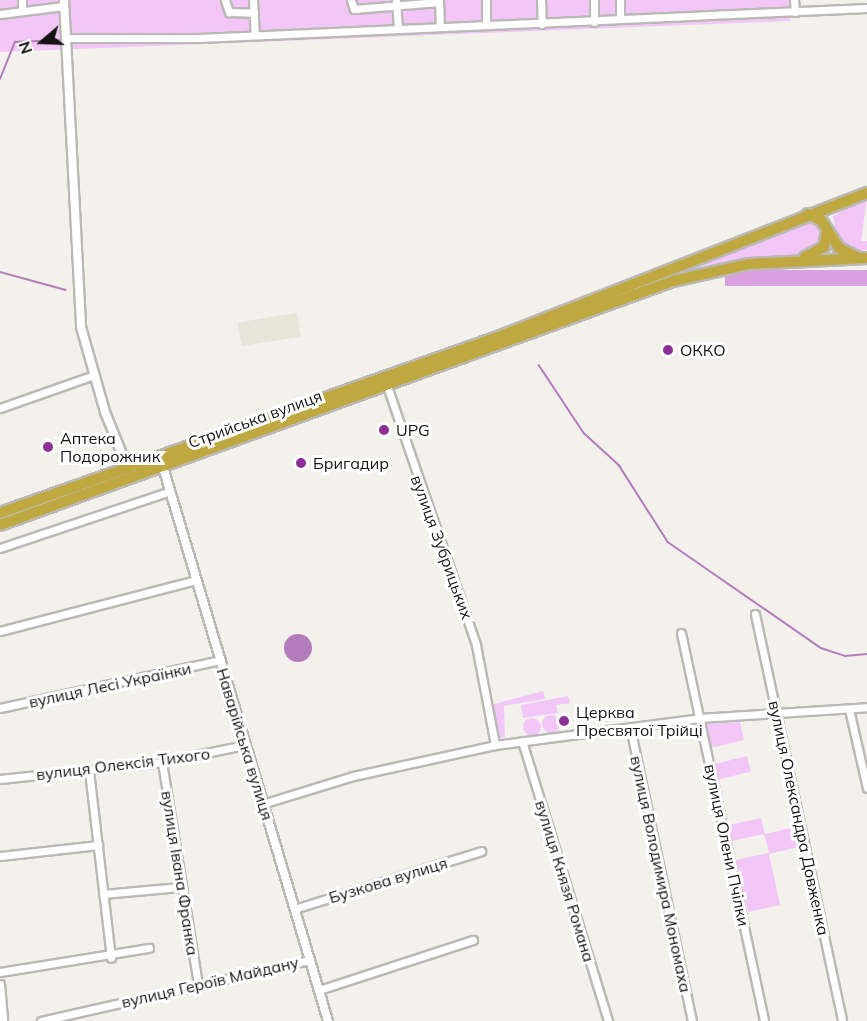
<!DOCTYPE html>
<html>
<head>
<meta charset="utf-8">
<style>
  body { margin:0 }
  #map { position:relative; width:867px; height:1021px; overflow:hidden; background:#f2f1ec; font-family:Mulish,sans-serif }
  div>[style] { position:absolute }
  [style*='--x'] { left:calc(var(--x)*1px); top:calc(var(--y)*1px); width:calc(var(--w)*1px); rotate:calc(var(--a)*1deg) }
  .built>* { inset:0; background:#e7e4d8; transform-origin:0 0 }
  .green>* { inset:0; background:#f2c6f7; transform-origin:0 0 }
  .round { border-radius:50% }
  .forest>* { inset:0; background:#daa1e1; transform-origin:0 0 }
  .water>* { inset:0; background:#b47dbb }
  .stream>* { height:1.5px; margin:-0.75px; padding:0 0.75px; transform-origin:0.75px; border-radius:0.75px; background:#b47dbb }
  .roads { filter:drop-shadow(2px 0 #bbb9b5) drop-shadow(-2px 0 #bbb9b5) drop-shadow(0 2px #bbb9b5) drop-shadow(0 -2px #bbb9b5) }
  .minor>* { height:7px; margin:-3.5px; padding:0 3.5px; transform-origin:3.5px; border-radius:3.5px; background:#fff }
  .tertiary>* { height:8px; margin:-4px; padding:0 4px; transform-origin:4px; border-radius:4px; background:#fff }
  .trunk>* { height:10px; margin:-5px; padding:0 5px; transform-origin:5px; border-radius:5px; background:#bfa83f }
  .dots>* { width:16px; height:16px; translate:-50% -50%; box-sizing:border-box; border:3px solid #fff; border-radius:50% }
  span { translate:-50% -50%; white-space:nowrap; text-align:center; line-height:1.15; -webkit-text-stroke:6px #fff; paint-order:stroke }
  .poi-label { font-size:16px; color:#131311 }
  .left { translate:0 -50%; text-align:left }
  .street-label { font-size:16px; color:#131311 }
  .north { position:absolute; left:12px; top:12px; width:60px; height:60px; -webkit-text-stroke:4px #fff; paint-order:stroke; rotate:251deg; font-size:16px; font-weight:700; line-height:24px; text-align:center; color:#131311 }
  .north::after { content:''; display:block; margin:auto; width:21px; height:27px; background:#131311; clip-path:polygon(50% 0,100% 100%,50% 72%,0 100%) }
</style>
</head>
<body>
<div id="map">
  <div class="built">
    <i style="left:297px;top:313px;width:24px;height:60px;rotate:81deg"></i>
  </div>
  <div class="green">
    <i style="clip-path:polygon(0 0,789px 0,790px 21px,0 52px)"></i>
    <i style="clip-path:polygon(867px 197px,861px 241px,867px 241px,867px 250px,853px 251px,838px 243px,833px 216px)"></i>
    <i style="clip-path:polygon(810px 220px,823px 230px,824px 241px,807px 254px,705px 266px,291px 415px)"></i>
    <i style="clip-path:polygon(543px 691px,545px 699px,504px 706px,505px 737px,496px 739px,494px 704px)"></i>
    <i style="clip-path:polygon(568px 696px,570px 703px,556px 705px,558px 713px,523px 718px,521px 705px)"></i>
    <i class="round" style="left:542px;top:715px;width:18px;height:18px"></i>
    <i class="round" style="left:523px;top:718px;width:18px;height:18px"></i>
    <i style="clip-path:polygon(740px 722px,744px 740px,711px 748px,706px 724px)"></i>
    <i style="left:747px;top:756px;width:16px;height:34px;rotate:76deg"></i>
    <i style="clip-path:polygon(761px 818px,765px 834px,799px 826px,803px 846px,769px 854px,780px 905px,748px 912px,736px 860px,769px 853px,764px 834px,732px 841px,728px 825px)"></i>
  </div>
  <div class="forest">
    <i style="left:867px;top:270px;width:16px;height:142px;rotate:90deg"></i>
  </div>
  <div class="water">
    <i class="round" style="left:284px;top:634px;width:28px;height:28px"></i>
  </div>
  <div class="stream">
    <i style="--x:0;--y:79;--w:40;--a:-68"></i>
    <i style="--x:15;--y:42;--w:45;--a:-2.5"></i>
    <i style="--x:0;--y:272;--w:68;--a:15.3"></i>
    <i style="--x:539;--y:365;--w:82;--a:56.5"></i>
    <i style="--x:584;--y:433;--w:47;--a:42.4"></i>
    <i style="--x:619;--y:465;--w:91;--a:57.5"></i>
    <i style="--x:668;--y:542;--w:186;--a:34.7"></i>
    <i style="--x:821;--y:648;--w:25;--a:18"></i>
    <i style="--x:845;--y:656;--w:22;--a:-5"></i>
  </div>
  <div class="roads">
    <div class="minor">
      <i style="--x:22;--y:0;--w:11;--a:90"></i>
      <i style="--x:225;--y:0;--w:13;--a:72"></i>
      <i style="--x:229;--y:12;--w:25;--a:2"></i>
      <i style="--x:253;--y:0;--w:35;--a:87"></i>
      <i style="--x:351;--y:0;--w:9;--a:72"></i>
      <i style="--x:354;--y:9;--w:85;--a:-4.7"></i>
      <i style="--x:396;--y:0;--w:28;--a:86"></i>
      <i style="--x:439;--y:0;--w:27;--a:88"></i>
      <i style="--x:541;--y:0;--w:24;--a:88"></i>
      <i style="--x:794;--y:0;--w:12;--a:85"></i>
      <i style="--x:0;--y:14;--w:64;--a:-7.1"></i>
      <i style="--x:620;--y:19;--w:19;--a:-90"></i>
      <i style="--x:594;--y:22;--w:22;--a:-90"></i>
      <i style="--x:486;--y:24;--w:24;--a:-90"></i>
      <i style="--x:66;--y:38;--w:133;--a:0"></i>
      <i style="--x:199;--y:38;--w:669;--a:-2.57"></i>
      <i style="--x:387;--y:386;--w:274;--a:71"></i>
      <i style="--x:476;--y:645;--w:102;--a:79.2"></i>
      <i style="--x:0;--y:408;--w:100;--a:-19.3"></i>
      <i style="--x:0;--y:548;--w:179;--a:-18.5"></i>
      <i style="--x:755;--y:614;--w:416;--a:77.9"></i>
      <i style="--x:0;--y:631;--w:203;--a:-14.6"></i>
      <i style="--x:681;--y:633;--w:397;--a:77.9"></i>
      <i style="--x:0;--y:708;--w:225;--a:-12.3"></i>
      <i style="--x:849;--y:709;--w:81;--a:77.2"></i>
      <i style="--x:630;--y:727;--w:300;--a:78.1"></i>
      <i style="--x:522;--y:741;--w:293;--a:72.9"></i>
      <i style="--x:162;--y:762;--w:225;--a:80.8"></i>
      <i style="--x:89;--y:771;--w:188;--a:83.3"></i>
      <i style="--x:0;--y:779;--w:163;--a:-6"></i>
      <i style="--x:162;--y:762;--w:85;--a:-11.6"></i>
      <i style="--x:262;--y:804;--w:95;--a:-17.1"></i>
      <i style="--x:353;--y:776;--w:145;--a:-12.3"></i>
      <i style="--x:495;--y:745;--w:206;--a:-7.5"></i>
      <i style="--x:699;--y:718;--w:168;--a:-3.7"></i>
      <i style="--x:0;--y:856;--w:99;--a:-6.4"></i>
      <i style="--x:103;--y:894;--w:77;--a:-5.2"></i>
      <i style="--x:294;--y:909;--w:196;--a:-17.2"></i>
      <i style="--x:0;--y:972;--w:151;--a:-9.2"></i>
      <i style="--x:0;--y:984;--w:37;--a:85"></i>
      <i style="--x:319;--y:990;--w:162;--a:-18"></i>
      <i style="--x:41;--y:1021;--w:276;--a:-12.8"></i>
    </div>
    <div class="tertiary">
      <i style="--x:64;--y:0;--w:327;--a:87"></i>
      <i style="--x:81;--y:327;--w:88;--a:74.2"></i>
      <i style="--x:105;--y:412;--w:61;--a:68"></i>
      <i style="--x:163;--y:467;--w:578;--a:73.41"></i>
    </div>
    <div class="trunk">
      <i style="--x:808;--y:214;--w:14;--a:25"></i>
      <i style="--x:821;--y:220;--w:33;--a:57"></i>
      <i style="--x:839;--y:248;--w:20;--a:27"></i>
      <i style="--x:805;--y:257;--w:21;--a:-28"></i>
      <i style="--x:824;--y:247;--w:16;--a:-79"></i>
      <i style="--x:0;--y:513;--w:525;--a:-19.47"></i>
      <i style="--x:495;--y:338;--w:399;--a:-21.3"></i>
      <i style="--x:0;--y:525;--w:716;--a:-19.93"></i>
      <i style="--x:673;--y:281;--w:78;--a:-12.6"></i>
      <i style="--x:749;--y:264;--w:118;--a:-2.9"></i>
    </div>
  </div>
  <div class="dots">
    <i style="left:668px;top:350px;background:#8d2f99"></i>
    <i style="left:384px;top:430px;background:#8d2f99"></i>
    <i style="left:48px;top:447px;background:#8d2f99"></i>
    <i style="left:301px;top:463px;background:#8d2f99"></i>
    <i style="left:564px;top:721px;background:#8d2f99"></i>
  </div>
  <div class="poi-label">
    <span class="left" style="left:680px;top:350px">ОККО</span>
    <span class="left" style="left:396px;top:430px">UPG</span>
    <span class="left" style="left:60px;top:447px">Аптека<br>Подорожник</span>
    <span class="left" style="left:313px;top:463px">Бригадир</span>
    <span class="left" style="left:576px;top:721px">Церква<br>Пресвятої Трійці</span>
  </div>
  <div class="street-label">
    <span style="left:255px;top:419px;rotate:-20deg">Стрийська вулиця</span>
    <span style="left:442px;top:547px;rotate:70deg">вулиця Зубрицьких</span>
    <span style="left:110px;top:685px;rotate:-12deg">вулиця Лесі Українки</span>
    <span style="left:245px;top:744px;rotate:73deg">Наварійська вулиця</span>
    <span style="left:123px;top:764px;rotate:-7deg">вулиця Олексія Тихого</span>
    <span style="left:799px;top:818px;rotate:78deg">вулиця Олександра Довженка</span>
    <span style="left:727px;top:845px;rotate:78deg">вулиця Олени Пчілки</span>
    <span style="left:180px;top:873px;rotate:81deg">вулиця Івана Франка</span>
    <span style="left:661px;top:874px;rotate:78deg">вулиця Володимира Мономаха</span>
    <span style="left:388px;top:880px;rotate:-17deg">Бузкова вулиця</span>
    <span style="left:565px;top:881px;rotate:73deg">вулиця Князя Романа</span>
    <span style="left:210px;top:982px;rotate:-13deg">вулиця Героїв Майдану</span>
  </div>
  <div class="north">N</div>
</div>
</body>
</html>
